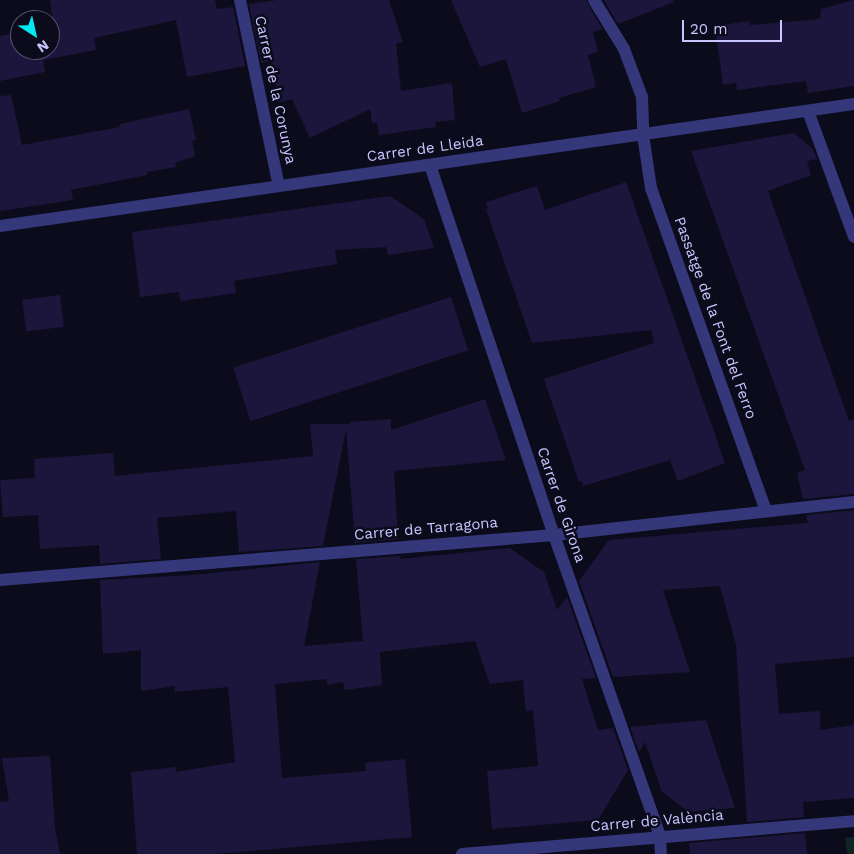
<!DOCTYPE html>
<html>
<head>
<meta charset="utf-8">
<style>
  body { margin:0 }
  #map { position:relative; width:854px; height:854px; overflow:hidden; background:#0c0b1b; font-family:"Work Sans",sans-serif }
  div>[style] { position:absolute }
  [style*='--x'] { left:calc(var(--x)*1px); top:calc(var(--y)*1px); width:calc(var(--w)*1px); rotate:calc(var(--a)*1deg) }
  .green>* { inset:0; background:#0e2523 }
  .building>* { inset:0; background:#1c163c; transform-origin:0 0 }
  .minor>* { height:12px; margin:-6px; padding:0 6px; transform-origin:6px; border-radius:6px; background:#35377b }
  span { translate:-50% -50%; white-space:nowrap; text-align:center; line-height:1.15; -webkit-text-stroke:5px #0c0b1b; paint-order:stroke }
  .street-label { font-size:15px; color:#c8c5ff }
  .north { position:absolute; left:10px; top:10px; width:50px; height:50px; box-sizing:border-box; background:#0c0b1b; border:1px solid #575576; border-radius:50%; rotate:145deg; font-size:14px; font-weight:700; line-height:20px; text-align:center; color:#c8c5ff }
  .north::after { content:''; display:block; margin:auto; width:18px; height:22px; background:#00e8f0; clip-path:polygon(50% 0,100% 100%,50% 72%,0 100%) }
  .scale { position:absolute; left:682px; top:20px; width:100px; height:22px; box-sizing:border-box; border:2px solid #c8c5ff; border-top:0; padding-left:6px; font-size:15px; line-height:18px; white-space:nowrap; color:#c8c5ff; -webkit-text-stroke:4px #0c0b1b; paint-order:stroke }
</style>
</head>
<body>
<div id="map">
  <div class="green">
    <i style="clip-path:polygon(854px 837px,854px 854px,847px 854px,845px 838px)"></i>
  </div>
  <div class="building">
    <i style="clip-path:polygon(50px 0,215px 0,217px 9px,233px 7px,245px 66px,187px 77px,176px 20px,94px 38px,96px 50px,43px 60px,45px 72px,0 81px,0 36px,20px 32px,20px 50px,50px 50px,50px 27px,54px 26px)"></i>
    <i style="clip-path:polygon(277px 0,389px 0,403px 42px,396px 44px,401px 91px,452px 83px,455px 120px,435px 122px,436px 127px,379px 135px,377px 123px,372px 123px,370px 109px,310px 138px,292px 99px,279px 103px,271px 61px,261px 63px,249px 4px)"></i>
    <i style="clip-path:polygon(451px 0,586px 0,602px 29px,593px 32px,598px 52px,588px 55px,596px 87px,559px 98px,560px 101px,522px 113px,506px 59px,480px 67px)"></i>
    <i style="clip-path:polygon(604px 0,673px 0,674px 2px,618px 24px)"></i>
    <i style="clip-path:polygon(854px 0,854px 86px,808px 93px,806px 81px,737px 90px,736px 83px,723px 85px,715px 26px,750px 21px,750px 25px,820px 19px,821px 9px)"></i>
    <i style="clip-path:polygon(11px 95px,22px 145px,120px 127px,120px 124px,189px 109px,196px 140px,192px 141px,195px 156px,175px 163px,176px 167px,147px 172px,147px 175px,71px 190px,73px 200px,0 211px,0 96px)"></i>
    <i style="clip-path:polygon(794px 133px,813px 149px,817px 159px,807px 161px,811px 175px,768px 191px,849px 421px,854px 419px,854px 494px,803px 499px,797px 473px,805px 470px,691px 151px)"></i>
    <i style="clip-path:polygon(626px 182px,725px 463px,678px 481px,670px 460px,583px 486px,582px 481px,579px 482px,544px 379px,654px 343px,651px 330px,532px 343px,486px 209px,488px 209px,486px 202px,537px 186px,545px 210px)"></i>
    <i style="clip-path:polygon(390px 196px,424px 219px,434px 248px,388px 255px,386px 247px,335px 250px,337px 264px,234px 281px,236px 293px,180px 301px,179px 292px,140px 297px,132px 232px)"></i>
    <i style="left:60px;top:295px;width:32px;height:38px;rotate:83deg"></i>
    <i style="left:451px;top:297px;width:56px;height:229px;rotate:72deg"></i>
    <i style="clip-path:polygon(485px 399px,506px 460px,394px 471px,398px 539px,355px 543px,346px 429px,323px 546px,239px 552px,236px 511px,157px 518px,161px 559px,100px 564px,99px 545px,40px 549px,38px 515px,3px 517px,0 480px,35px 478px,34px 459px,113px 453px,115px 476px,313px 456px,310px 424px,350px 424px,350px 422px,391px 419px,391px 430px)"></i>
    <i style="clip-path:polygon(854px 510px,854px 657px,775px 664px,779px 714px,820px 711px,820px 730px,854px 725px,854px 798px,803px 802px,804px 817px,747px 822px,736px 645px,720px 586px,663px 590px,690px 672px,613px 677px,579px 581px,609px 540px,808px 523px,806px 515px)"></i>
    <i style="clip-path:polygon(510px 548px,544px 572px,557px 610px,567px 597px,596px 678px,582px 679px,598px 730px,613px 728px,628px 770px,598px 820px,492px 829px,487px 771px,538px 766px,533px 710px,526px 711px,523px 680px,490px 684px,475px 641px,380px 652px,382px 685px,345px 690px,343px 682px,327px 685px,327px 679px,275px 684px,282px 778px,366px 771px,365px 763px,405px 759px,412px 837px,215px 854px,137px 854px,131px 772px,176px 767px,176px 772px,235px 762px,228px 687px,174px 692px,175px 686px,141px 691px,141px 650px,103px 654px,100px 580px,193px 575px,320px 562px,304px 646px,363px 641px,356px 559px,400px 556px,400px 559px)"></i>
    <i style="clip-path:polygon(706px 720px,735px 808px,689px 812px,662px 792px,645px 742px,639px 752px,630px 727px)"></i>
    <i style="clip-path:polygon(50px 756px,55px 828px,60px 854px,0 854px,0 802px,9px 801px,2px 758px)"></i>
    <i style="clip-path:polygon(805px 833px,807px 854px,690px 854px,689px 843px)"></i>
  </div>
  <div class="minor">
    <i style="--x:240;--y:0;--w:190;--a:78.2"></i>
    <i style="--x:594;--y:0;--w:57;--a:58.5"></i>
    <i style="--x:624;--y:49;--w:51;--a:69.4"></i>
    <i style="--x:642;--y:97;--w:38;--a:88"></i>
    <i style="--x:643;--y:135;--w:54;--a:81.4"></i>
    <i style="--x:651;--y:188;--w:343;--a:70.4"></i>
    <i style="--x:808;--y:111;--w:134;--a:69.9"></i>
    <i style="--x:430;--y:165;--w:390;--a:71.5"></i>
    <i style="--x:554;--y:535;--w:319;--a:70.6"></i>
    <i style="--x:660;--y:836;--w:18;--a:87"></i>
    <i style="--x:0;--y:226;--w:863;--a:-8.13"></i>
    <i style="--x:0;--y:580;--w:556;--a:-4.64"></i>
    <i style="--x:554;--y:535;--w:302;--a:-6.3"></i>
    <i style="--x:462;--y:854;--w:393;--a:-4.8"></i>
  </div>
  <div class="street-label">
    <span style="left:275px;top:90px;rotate:78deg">Carrer de la Corunya</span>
    <span style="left:425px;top:149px;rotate:-8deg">Carrer de Lleida</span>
    <span style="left:715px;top:318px;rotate:70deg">Passatge de la Font del Ferro</span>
    <span style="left:561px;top:505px;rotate:71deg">Carrer de Girona</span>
    <span style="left:426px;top:529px;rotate:-5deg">Carrer de Tarragona</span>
    <span style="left:657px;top:821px;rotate:-5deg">Carrer de València</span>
  </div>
  <div class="north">N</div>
  <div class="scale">20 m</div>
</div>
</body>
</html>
